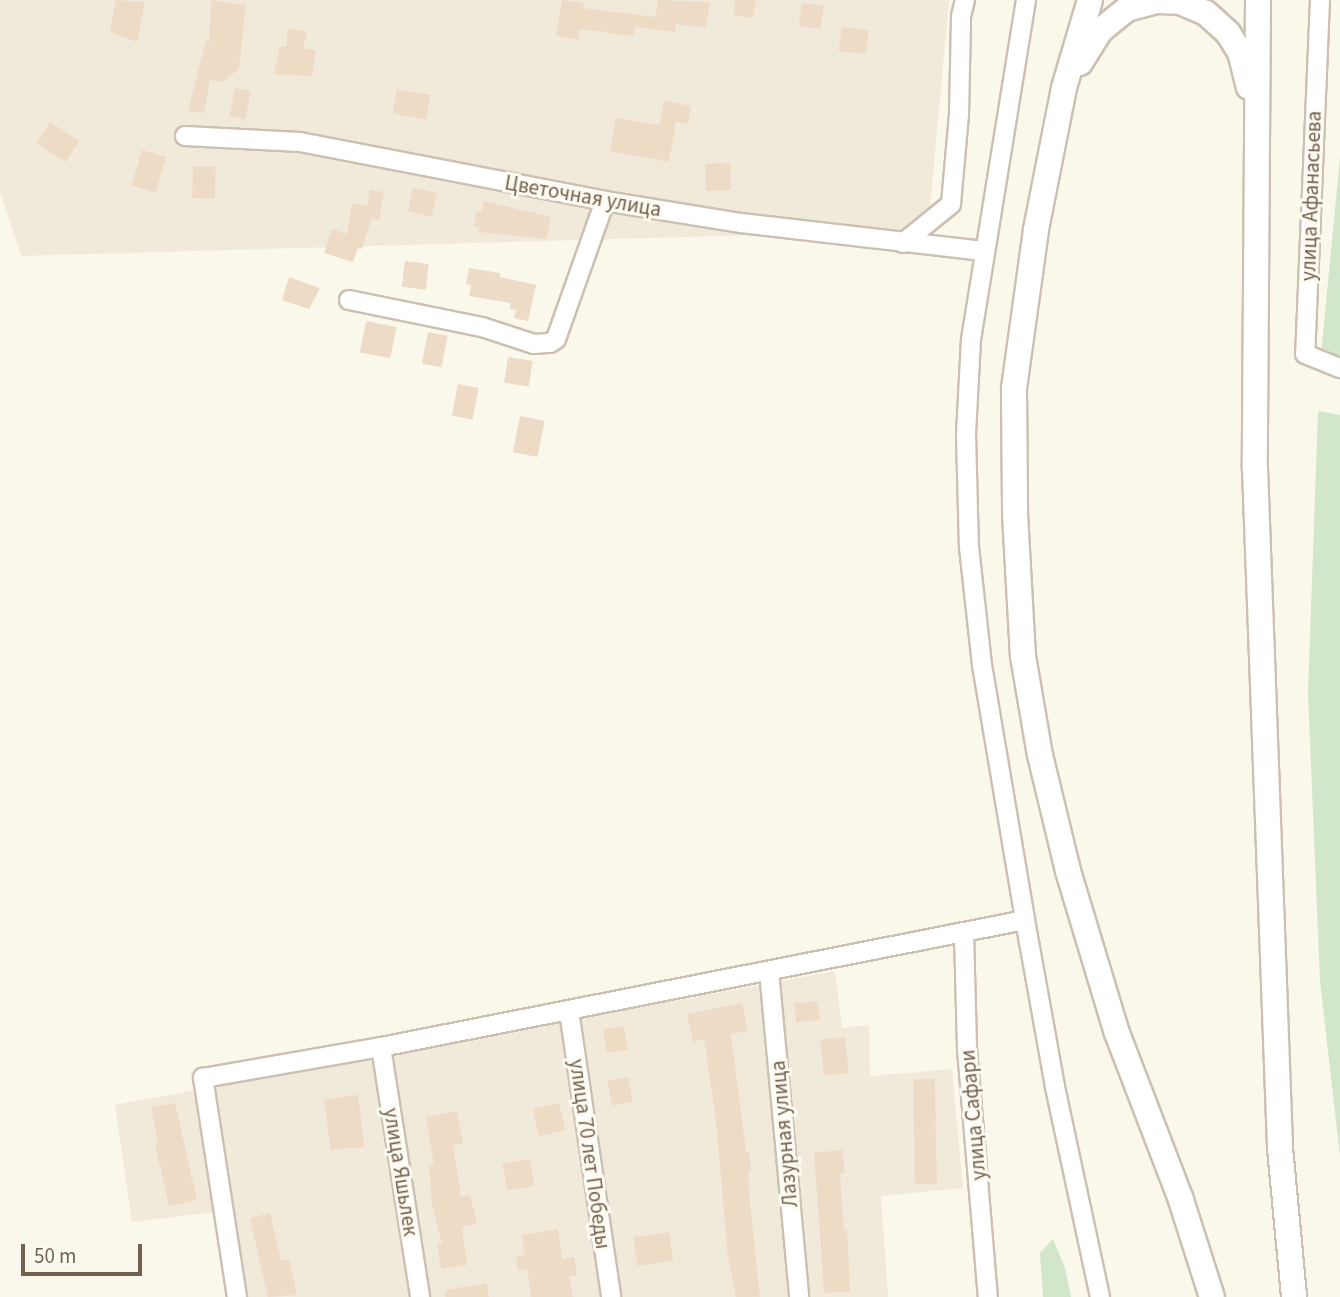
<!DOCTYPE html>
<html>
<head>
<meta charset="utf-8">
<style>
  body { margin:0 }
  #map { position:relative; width:1340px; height:1297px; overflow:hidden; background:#faf7eb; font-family:"Source Sans 3",sans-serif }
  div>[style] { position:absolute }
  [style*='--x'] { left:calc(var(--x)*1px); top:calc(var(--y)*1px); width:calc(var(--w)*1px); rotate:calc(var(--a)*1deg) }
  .residential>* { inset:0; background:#f1eada }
  .green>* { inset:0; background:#d2e7ca }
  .building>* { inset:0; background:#eddbc5; transform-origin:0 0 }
  .roads { filter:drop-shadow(2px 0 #ccc0b1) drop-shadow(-2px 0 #ccc0b1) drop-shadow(0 2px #ccc0b1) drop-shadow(0 -2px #ccc0b1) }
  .street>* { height:18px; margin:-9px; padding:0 9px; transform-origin:9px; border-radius:9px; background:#fff }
  .secondary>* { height:24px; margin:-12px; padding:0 12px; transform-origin:12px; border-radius:12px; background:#fff }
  span { translate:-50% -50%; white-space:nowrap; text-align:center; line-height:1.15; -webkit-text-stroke:6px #fdfaf1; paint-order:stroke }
  .street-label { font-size:21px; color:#736150 }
  .scale { position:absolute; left:21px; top:1244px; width:121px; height:32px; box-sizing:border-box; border:4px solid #736150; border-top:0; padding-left:9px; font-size:21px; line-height:24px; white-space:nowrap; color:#736150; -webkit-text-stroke:5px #fdfaf1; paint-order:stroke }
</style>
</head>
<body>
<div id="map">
  <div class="residential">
    <i style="clip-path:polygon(0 0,949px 0,928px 230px,21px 256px,0 192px)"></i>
    <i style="clip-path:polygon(835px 971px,842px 1028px,869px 1025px,870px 1076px,952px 1069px,963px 1188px,881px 1196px,888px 1297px,228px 1297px,215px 1212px,132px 1222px,115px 1105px)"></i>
  </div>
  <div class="green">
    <i style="clip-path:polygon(1340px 157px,1340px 355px,1321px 355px)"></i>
    <i style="clip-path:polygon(1318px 411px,1340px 415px,1340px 1156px,1320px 981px,1308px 693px)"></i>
    <i style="clip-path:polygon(1053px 1239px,1065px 1268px,1071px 1297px,1043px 1297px,1040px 1253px)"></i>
  </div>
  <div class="building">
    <i style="clip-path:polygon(116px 0,145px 2px,137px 42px,110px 32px)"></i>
    <i style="clip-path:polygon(211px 0,246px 5px,239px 69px,222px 82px,210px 80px,204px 113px,188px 111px,206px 40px,209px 41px)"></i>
    <i style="clip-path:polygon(562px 0,584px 3px,583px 8px,655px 17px,658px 0,710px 2px,706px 28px,676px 24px,675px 32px,635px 27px,633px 36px,580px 29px,578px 40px,556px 36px)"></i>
    <i style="clip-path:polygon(735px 0,756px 0,753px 18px,734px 15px)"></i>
    <i style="left:802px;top:3px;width:22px;height:23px;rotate:8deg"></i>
    <i style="left:842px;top:27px;width:27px;height:24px;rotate:8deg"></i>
    <i style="clip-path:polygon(288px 28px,307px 32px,303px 48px,316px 50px,312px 76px,274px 74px,280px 46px,286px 47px)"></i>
    <i style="left:235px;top:88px;width:16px;height:29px;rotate:11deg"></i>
    <i style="left:397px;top:89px;width:34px;height:25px;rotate:10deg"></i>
    <i style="clip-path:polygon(664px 101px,691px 106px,688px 124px,676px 122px,669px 162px,610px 151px,616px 118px,659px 125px)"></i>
    <i style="left:50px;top:122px;width:35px;height:25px;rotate:33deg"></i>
    <i style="left:142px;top:150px;width:25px;height:37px;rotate:16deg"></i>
    <i style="left:730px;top:163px;width:27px;height:25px;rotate:88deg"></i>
    <i style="left:193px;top:166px;width:23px;height:32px;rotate:2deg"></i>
    <i style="left:413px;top:188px;width:24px;height:24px;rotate:12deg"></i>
    <i style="clip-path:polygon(370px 190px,384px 192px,379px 220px,371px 219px,362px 249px,358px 248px,353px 262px,324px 253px,332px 229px,347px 234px,352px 203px,367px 206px)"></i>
    <i style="clip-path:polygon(484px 201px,551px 217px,546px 239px,479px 232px,479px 227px,474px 226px,477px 211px,482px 211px)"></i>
    <i style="left:405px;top:261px;width:24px;height:26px;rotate:7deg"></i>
    <i style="clip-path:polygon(469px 268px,500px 273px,500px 277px,536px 285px,528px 321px,514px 318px,516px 310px,510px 309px,511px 303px,469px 296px,471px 285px,466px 284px)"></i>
    <i style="clip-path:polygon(289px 277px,320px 288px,309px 309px,282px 300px)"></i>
    <i style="left:366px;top:321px;width:31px;height:32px;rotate:11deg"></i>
    <i style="left:428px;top:332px;width:20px;height:32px;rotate:11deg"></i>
    <i style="left:508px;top:357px;width:25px;height:26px;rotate:9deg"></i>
    <i style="left:458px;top:384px;width:21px;height:32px;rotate:11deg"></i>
    <i style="left:520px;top:416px;width:25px;height:37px;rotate:11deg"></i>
    <i style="left:818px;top:1001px;width:19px;height:24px;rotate:84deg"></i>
    <i style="clip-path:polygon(742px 1003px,748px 1031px,731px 1034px,746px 1152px,749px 1152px,751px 1171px,748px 1171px,750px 1203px,760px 1297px,736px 1297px,728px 1258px,716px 1121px,704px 1039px,693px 1042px,687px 1014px)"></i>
    <i style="left:624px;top:1026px;width:24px;height:21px;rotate:81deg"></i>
    <i style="left:845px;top:1037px;width:36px;height:25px;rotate:84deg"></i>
    <i style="left:628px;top:1077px;width:25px;height:21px;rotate:79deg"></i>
    <i style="left:935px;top:1079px;width:105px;height:22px;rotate:89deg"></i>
    <i style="left:358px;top:1095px;width:52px;height:34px;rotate:83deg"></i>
    <i style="clip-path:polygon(175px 1103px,197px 1200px,169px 1206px,155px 1144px,158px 1143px,151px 1107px)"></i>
    <i style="left:559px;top:1103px;width:28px;height:27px;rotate:77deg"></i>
    <i style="clip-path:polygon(457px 1111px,463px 1144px,453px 1145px,461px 1197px,470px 1195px,477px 1224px,462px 1227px,467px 1265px,441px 1269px,437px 1244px,442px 1244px,432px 1204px,429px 1166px,434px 1165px,426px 1117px)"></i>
    <i style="clip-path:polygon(842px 1150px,845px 1173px,840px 1174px,844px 1230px,847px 1230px,850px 1291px,824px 1293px,814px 1153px)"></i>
    <i style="left:530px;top:1159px;width:27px;height:28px;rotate:80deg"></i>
    <i style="clip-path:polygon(270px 1213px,281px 1260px,289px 1259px,297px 1295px,268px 1297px,250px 1218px)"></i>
    <i style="clip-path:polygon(558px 1229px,562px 1259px,574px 1257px,577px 1275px,569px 1276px,573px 1297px,531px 1297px,527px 1269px,518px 1271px,516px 1256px,525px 1255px,522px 1235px)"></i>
    <i style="left:669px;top:1232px;width:29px;height:36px;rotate:82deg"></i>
    <i style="clip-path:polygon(487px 1283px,489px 1297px,445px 1297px,445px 1290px)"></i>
  </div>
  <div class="roads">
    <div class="street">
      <i style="--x:1026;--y:0;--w:343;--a:99.2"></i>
      <i style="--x:971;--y:339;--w:96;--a:93"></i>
      <i style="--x:966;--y:435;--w:112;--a:88.5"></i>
      <i style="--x:969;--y:547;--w:119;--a:83.7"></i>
      <i style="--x:982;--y:665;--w:281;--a:80.4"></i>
      <i style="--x:1029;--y:942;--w:147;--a:79.8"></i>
      <i style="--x:1055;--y:1087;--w:215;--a:77.9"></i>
      <i style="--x:1320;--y:0;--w:354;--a:92.4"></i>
      <i style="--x:1305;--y:354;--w:38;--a:22"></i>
      <i style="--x:185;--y:136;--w:115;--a:3"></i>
      <i style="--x:300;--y:142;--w:311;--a:10.9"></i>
      <i style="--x:605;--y:201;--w:138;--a:9.2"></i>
      <i style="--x:741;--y:223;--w:244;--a:6.6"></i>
      <i style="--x:903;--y:243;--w:62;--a:-39.1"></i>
      <i style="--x:951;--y:204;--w:89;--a:-84.9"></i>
      <i style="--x:959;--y:115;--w:99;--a:-88.8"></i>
      <i style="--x:961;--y:16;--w:16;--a:-76"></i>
      <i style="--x:349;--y:300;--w:136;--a:11.5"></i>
      <i style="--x:482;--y:327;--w:55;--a:18.1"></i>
      <i style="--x:534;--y:344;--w:16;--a:-4"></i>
      <i style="--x:550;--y:343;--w:7;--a:-34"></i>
      <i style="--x:556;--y:339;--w:146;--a:-70.5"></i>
      <i style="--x:964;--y:933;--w:116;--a:88.5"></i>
      <i style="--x:967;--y:1049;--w:249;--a:85.2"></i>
      <i style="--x:769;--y:971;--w:327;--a:84.7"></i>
      <i style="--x:569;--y:1011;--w:289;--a:81.6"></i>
      <i style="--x:381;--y:1047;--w:253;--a:81.1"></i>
      <i style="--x:237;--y:1297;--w:222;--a:-98.8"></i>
      <i style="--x:203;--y:1078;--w:181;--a:-9.9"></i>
      <i style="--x:381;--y:1047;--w:656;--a:-11.16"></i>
    </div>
    <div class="secondary">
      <i style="--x:1090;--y:0;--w:92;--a:106.5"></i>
      <i style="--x:1064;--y:88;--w:145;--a:101.2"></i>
      <i style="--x:1036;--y:230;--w:161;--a:97.9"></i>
      <i style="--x:1014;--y:389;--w:125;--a:89.5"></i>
      <i style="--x:1015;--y:514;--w:142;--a:86.8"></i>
      <i style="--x:1023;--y:656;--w:100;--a:80.3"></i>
      <i style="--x:1040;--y:755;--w:119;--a:76.4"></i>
      <i style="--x:1068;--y:871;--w:169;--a:73.2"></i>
      <i style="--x:1117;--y:1033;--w:179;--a:69"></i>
      <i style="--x:1181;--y:1200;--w:102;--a:72.3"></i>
      <i style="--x:1258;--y:0;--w:468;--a:90.4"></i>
      <i style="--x:1255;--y:468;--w:680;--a:87.89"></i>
      <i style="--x:1280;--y:1148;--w:150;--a:84.6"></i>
      <i style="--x:1080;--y:63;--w:39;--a:-58"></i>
      <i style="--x:1101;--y:30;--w:33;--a:-39"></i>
      <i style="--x:1127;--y:9;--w:31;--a:-15"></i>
      <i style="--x:1157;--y:1;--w:23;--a:2"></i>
      <i style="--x:1180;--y:2;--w:28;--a:23"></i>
      <i style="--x:1206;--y:13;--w:30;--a:42"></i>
      <i style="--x:1228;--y:33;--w:22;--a:58"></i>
      <i style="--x:1240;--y:52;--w:36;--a:76"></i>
    </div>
  </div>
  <div class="street-label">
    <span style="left:583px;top:196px;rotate:10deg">Цветочная улица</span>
    <span style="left:1311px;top:196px;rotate:-88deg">улица Афанасьева</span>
    <span style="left:973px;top:1115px;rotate:-95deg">улица Сафари</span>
    <span style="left:784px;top:1134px;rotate:-95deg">Лазурная улица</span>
    <span style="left:590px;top:1154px;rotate:82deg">улица 70 лет Победы</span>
    <span style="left:401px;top:1172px;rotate:81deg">улица Яшьлек</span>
  </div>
  <div class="scale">50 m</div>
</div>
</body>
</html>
